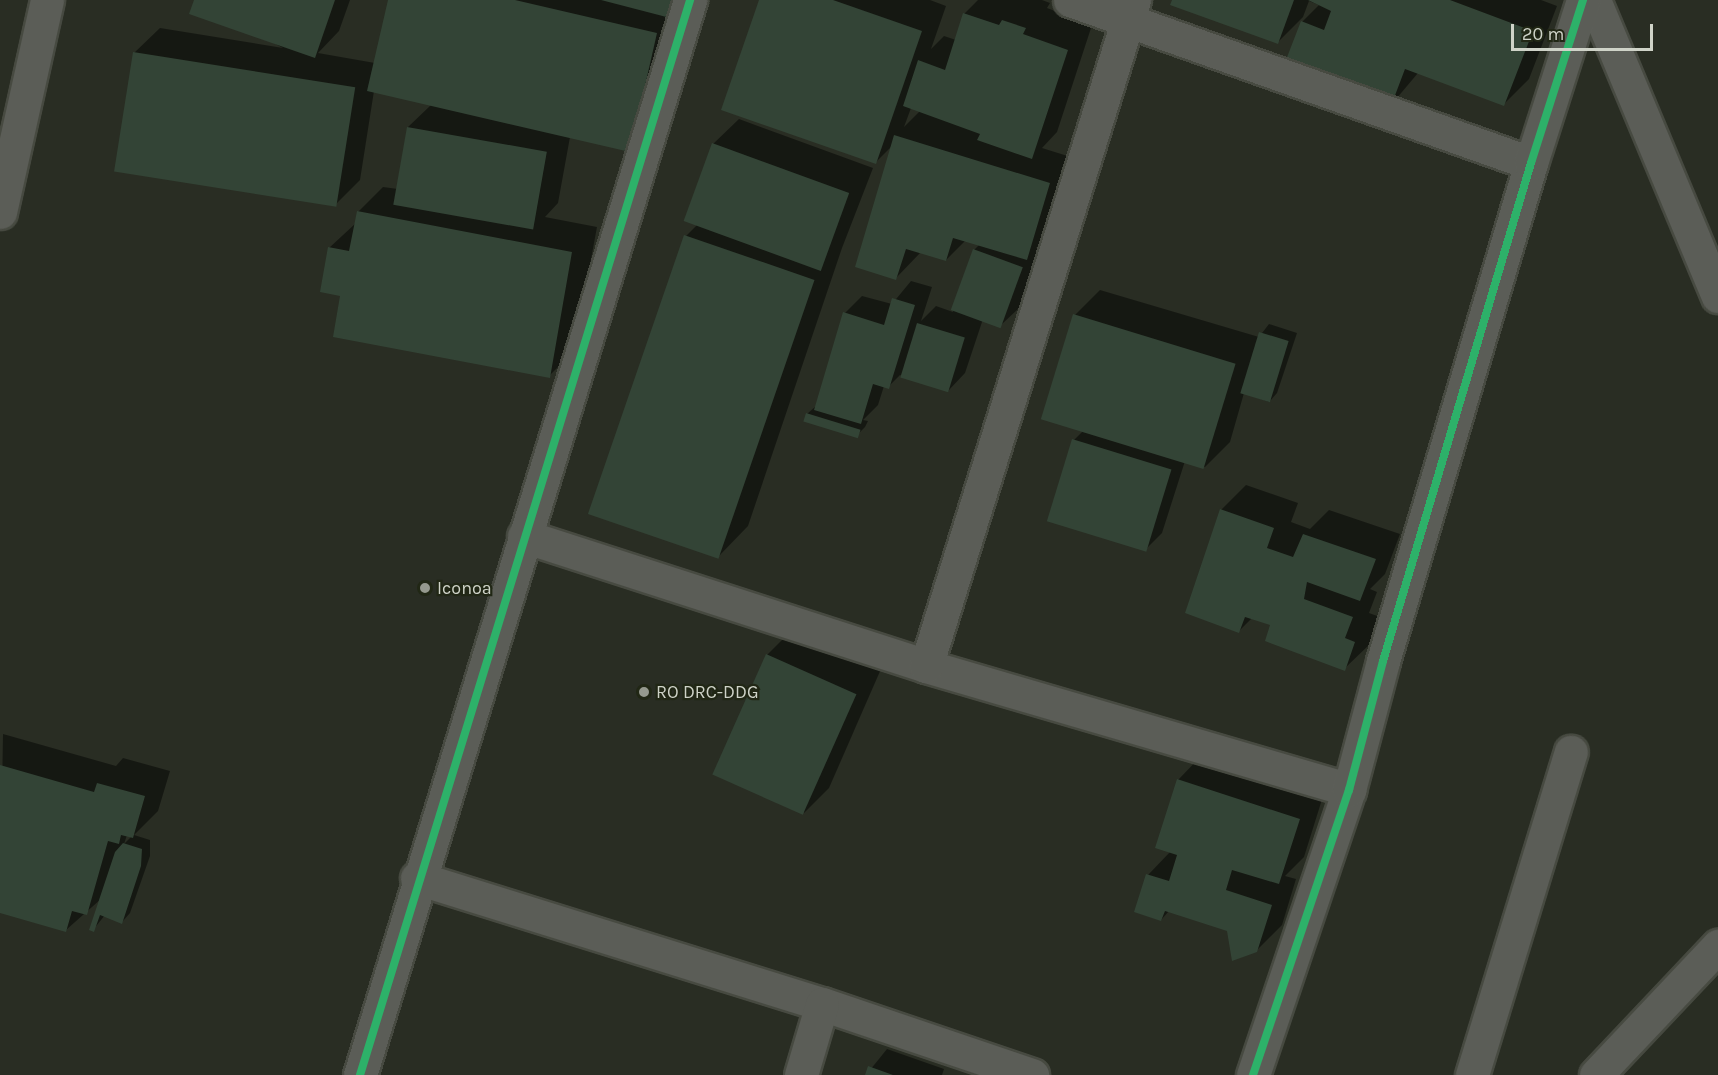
<!DOCTYPE html>
<html>
<head>
<meta charset="utf-8">
<style>
  body { margin:0 }
  #map { position:relative; width:1718px; height:1075px; overflow:hidden; background:#292d23; font-family:Karla,sans-serif }
  div>[style] { position:absolute }
  [style*='--x'] { left:calc(var(--x)*1px); top:calc(var(--y)*1px); width:calc(var(--w)*1px); rotate:calc(var(--a)*1deg) }
  .shadow>* { inset:0; background:#0007 }
  .building>* { inset:0; background:#334436; transform-origin:0 0 }
  .roads { filter:drop-shadow(2px 0 #474a41) drop-shadow(-2px 0 #474a41) drop-shadow(0 2px #474a41) drop-shadow(0 -2px #474a41) }
  .minor>* { height:33px; margin:-16.5px; padding:0 16.5px; transform-origin:16.5px; border-radius:16.5px; background:#5b5d57 }
  .cycleway>* { height:8px; margin:-4px; padding:0 4px; transform-origin:4px; border-radius:4px; background:#2db169 }
  .dots>* { width:16px; height:16px; translate:-50% -50%; box-sizing:border-box; border:3px solid #212715; border-radius:50% }
  span { translate:-50% -50%; white-space:nowrap; text-align:center; line-height:1.15; -webkit-text-stroke:4.5px #212715; paint-order:stroke }
  .poi-label { font-size:18px; color:#cfd3c8 }
  .left { translate:0 -50%; text-align:left }
  .scale { position:absolute; left:1511px; top:24px; width:142px; height:27px; box-sizing:border-box; border:3px solid #cfd3c8; border-top:0; padding-left:8px; font-size:18px; line-height:21px; white-space:nowrap; color:#cfd3c8; -webkit-text-stroke:4px #212715; paint-order:stroke }
</style>
</head>
<body>
<div id="map">
  <div class="shadow">
    <i style="clip-path:polygon(195px 0,350px 0,339px 31px,318px 53px,375px 63px,390px 0,696px 0,661px 119px,570px 137px,558px 203px,545px 217px,597px 227px,574px 351px,549px 376px,342px 295px,329px 248px,356px 223px,358px 212px,383px 187px,398px 189px,408px 127px,431px 105px,374px 91px,360px 180px,335px 205px,134px 53px,160px 28px,283px 48px)"></i>
    <i style="clip-path:polygon(evenodd,760px 0,930px 0,946px 6px,931px 49px,944px 36px,956px 40px,964px 14px,978px 0,1042px 0,1050px 3px,1047px 8px,1092px 25px,1057px 132px,1042px 148px,1074px 158px,1052px 233px,1036px 248px,1040px 249px,1019px 308px,1001px 325px,983px 319px,965px 373px,948px 391px,900px 375px,888px 387px,884px 386px,878px 405px,863px 420px,868px 421px,865px 427px,856px 436px,807px 414px,816px 406px,845px 313px,862px 296px,892px 304px,911px 281px,932px 287px,921px 321px,936px 306px,953px 312px,974px 250px,980px 244px,966px 240px,946px 260px,921px 252px,896px 278px,892px 146px,876px 162px,760px 0,911px 108px,920px 111px,904px 127px,911px 108px)"></i>
    <i style="clip-path:polygon(1174px 0,1541px 0,1557px 6px,1529px 79px,1504px 104px,1418px 73px,1391px 105px,1302px 22px,1319px 5px,1309px 1px,1303px 17px,1278px 42px)"></i>
    <i style="clip-path:polygon(739px 119px,873px 168px,842px 248px,748px 526px,717px 558px,686px 236px,697px 225px,713px 144px)"></i>
    <i style="clip-path:polygon(1100px 290px,1259px 337px,1269px 324px,1297px 333px,1277px 393px,1269px 402px,1244px 393px,1230px 442px,1205px 467px,1185px 461px,1162px 533px,1145px 550px,1074px 440px,1083px 431px,1075px 315px)"></i>
    <i style="clip-path:polygon(1246px 485px,1298px 503px,1291px 522px,1310px 529px,1329px 510px,1400px 534px,1385px 574px,1370px 589px,1377px 592px,1369px 613px,1380px 617px,1370px 644px,1344px 669px,1271px 624px,1252px 618px,1238px 632px,1221px 510px)"></i>
    <i style="clip-path:polygon(792px 630px,881px 669px,829px 788px,804px 813px,767px 655px)"></i>
    <i style="clip-path:polygon(evenodd,3px 734px,116px 766px,123px 758px,170px 771px,158px 811px,134px 835px,150px 840px,150px 856px,130px 913px,122px 922px,105px 915px,93px 930px,101px 899px,66px 930px,0 912px,3px 734px,127px 835px,132px 836px,124px 844px,127px 835px)"></i>
    <i style="clip-path:polygon(1203px 754px,1324px 793px,1304px 857px,1285px 876px,1296px 879px,1282px 925px,1256px 951px,1228px 930px,1169px 911px,1161px 920px,1148px 875px,1170px 852px,1178px 780px)"></i>
    <i style="clip-path:polygon(887px 1049px,944px 1069px,942px 1075px,866px 1075px)"></i>
  </div>
  <div class="building">
    <i style="clip-path:polygon(194px 0,335px 0,315px 58px,189px 14px)"></i>
    <i style="clip-path:polygon(388px 0,515px 0,657px 33px,630px 152px,367px 91px)"></i>
    <i style="clip-path:polygon(601px 0,683px 0,678px 20px)"></i>
    <i style="clip-path:polygon(759px 0,833px 0,922px 31px,876px 164px,721px 110px)"></i>
    <i style="clip-path:polygon(1172px 0,1294px 0,1278px 44px,1170px 5px)"></i>
    <i style="clip-path:polygon(1308px 0,1450px 0,1533px 31px,1504px 106px,1405px 69px,1391px 106px,1284px 65px,1301px 21px,1324px 30px,1331px 11px)"></i>
    <i style="clip-path:polygon(963px 13px,999px 25px,1002px 20px,1026px 28px,1023px 34px,1068px 50px,1032px 159px,977px 140px,980px 134px,903px 106px,918px 60px,945px 70px)"></i>
    <i style="left:133px;top:52px;width:225px;height:121px;rotate:9deg"></i>
    <i style="left:407px;top:127px;width:142px;height:79px;rotate:10deg"></i>
    <i style="clip-path:polygon(894px 135px,1050px 183px,1027px 260px,953px 238px,946px 261px,906px 249px,896px 280px,855px 267px)"></i>
    <i style="left:712px;top:143px;width:146px;height:83px;rotate:20deg"></i>
    <i style="clip-path:polygon(357px 211px,572px 252px,550px 378px,333px 337px,340px 296px,320px 292px,328px 247px,349px 251px)"></i>
    <i style="left:684px;top:235px;width:138px;height:295px;rotate:19deg"></i>
    <i style="left:973px;top:249px;width:53px;height:65px;rotate:20deg"></i>
    <i style="clip-path:polygon(892px 298px,915px 305px,889px 389px,873px 384px,861px 424px,814px 410px,843px 312px,884px 325px)"></i>
    <i style="left:1073px;top:314px;width:170px;height:110px;rotate:17deg"></i>
    <i style="left:917px;top:323px;width:50px;height:57px;rotate:17deg"></i>
    <i style="left:1259px;top:332px;width:31px;height:64px;rotate:17deg"></i>
    <i style="left:806px;top:413px;width:57px;height:9px;rotate:17deg"></i>
    <i style="left:1072px;top:439px;width:104px;height:86px;rotate:17deg"></i>
    <i style="clip-path:polygon(1220px 509px,1274px 528px,1267px 548px,1293px 557px,1303px 534px,1376px 559px,1360px 601px,1307px 582px,1304px 599px,1353px 617px,1345px 638px,1355px 642px,1345px 671px,1265px 641px,1270px 625px,1245px 617px,1239px 633px,1185px 613px)"></i>
    <i style="left:766px;top:654px;width:99px;height:132px;rotate:24deg"></i>
    <i style="clip-path:polygon(0 765px,94px 792px,97px 783px,145px 796px,133px 838px,121px 835px,119px 844px,108px 841px,87px 915px,72px 911px,66px 932px,0 913px)"></i>
    <i style="clip-path:polygon(1177px 779px,1300px 819px,1279px 884px,1232px 870px,1226px 890px,1272px 905px,1257px 952px,1232px 961px,1227px 931px,1165px 911px,1161px 921px,1134px 912px,1146px 874px,1169px 881px,1177px 855px,1155px 848px)"></i>
    <i style="clip-path:polygon(123px 843px,142px 849px,141px 866px,122px 924px,100px 915px,94px 932px,89px 930px,115px 852px)"></i>
    <i style="clip-path:polygon(868px 1066px,893px 1075px,865px 1075px)"></i>
  </div>
  <div class="roads">
    <div class="minor">
      <i style="--x:1070;--y:0;--w:489;--a:19.5"></i>
      <i style="--x:1594;--y:0;--w:321;--a:67.3"></i>
      <i style="--x:0;--y:212;--w:217;--a:-77.5"></i>
      <i style="--x:524;--y:536;--w:422;--a:17.9"></i>
      <i style="--x:926;--y:666;--w:441;--a:16.3"></i>
      <i style="--x:926;--y:666;--w:698;--a:-72.66"></i>
      <i style="--x:417;--y:878;--w:424;--a:17.3"></i>
      <i style="--x:822;--y:1004;--w:222;--a:18.7"></i>
      <i style="--x:360;--y:1075;--w:1125;--a:-72.93"></i>
      <i style="--x:801;--y:1075;--w:74;--a:-73.5"></i>
      <i style="--x:1253;--y:1075;--w:301;--a:-71.4"></i>
      <i style="--x:1349;--y:790;--w:133;--a:-75.2"></i>
      <i style="--x:1383;--y:661;--w:520;--a:-73.45"></i>
      <i style="--x:1531;--y:163;--w:171;--a:-72.3"></i>
      <i style="--x:1472;--y:1075;--w:338;--a:-73"></i>
      <i style="--x:1596;--y:1075;--w:178;--a:-46.6"></i>
    </div>
  </div>
  <div class="cycleway">
    <i style="--x:360;--y:1075;--w:1125;--a:-72.93"></i>
    <i style="--x:1253;--y:1075;--w:301;--a:-71.4"></i>
    <i style="--x:1349;--y:790;--w:133;--a:-75.2"></i>
    <i style="--x:1383;--y:661;--w:520;--a:-73.45"></i>
    <i style="--x:1531;--y:163;--w:171;--a:-72.3"></i>
  </div>
  <div class="dots">
    <i style="left:425px;top:588px;background:#95998e"></i>
    <i style="left:644px;top:692px;background:#95998e"></i>
  </div>
  <div class="poi-label">
    <span class="left" style="left:437px;top:588px">Iconoa</span>
    <span class="left" style="left:656px;top:692px">RO DRC-DDG</span>
  </div>
  <div class="scale">20 m</div>
</div>
</body>
</html>
